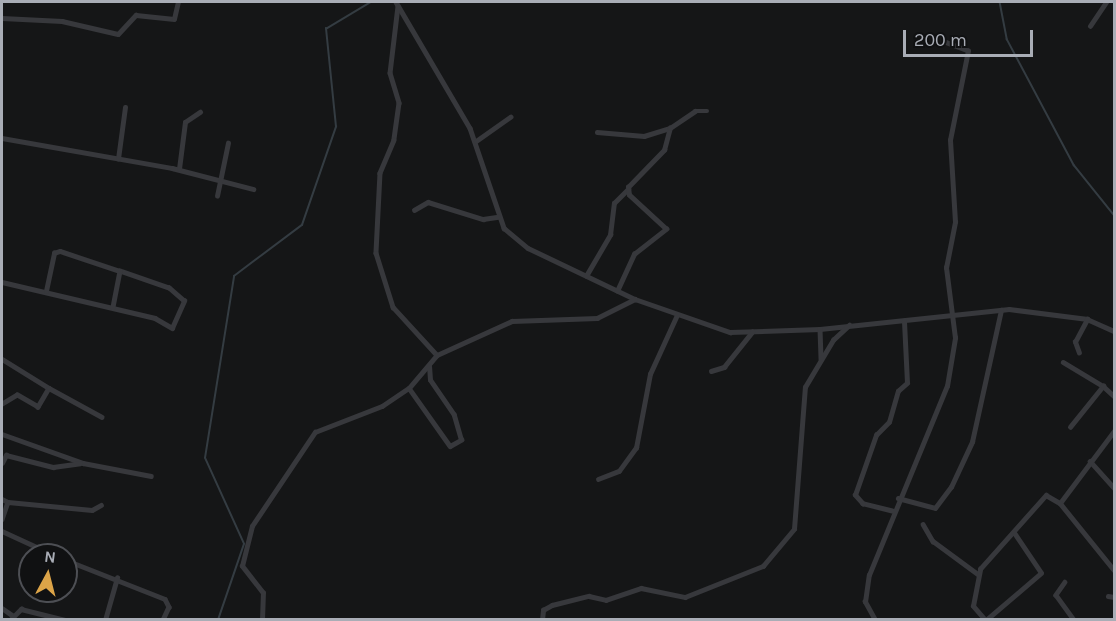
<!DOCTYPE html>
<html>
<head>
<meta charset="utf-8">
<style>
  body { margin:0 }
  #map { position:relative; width:1116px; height:621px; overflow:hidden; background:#151617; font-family:Karla,sans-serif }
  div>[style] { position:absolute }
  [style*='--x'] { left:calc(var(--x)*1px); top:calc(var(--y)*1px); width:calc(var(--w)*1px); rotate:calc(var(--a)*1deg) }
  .stream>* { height:1.5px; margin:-0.75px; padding:0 0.75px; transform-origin:0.75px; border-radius:0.75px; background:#343c42 }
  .minor>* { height:4.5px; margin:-2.25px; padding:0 2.25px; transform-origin:2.25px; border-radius:2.25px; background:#37383c }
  span { translate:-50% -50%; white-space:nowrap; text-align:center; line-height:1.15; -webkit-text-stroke:6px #101112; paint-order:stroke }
  .frame { position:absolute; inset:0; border:3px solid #a9adb6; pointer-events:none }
  .north { position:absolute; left:18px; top:543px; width:60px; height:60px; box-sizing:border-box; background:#101112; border:2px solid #4d4f54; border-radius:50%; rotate:7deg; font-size:16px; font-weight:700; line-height:24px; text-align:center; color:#a9adb6 }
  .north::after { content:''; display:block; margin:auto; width:21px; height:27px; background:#dca448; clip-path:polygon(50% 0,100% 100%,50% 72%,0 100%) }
  .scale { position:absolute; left:903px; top:30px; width:130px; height:27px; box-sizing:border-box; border:3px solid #a9adb6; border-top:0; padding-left:8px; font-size:18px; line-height:21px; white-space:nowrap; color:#a9adb6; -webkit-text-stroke:4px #101112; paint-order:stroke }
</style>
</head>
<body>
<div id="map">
  <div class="stream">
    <i style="--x:699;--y:2;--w:87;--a:0"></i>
    <i style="--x:1000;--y:2;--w:38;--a:79"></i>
    <i style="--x:1007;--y:39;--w:143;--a:62"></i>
    <i style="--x:1074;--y:165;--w:64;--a:51.3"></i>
    <i style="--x:218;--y:620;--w:80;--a:-71.1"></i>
    <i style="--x:244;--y:544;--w:94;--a:-114.4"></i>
    <i style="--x:205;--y:458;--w:184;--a:-80.9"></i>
    <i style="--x:234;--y:276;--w:85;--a:-36.9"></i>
    <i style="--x:302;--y:225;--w:104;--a:-70.9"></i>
    <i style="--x:336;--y:127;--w:99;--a:-95.8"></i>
    <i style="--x:326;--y:29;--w:52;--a:-31"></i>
  </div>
  <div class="minor">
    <i style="--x:396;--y:2;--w:146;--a:59.6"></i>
    <i style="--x:470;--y:128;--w:106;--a:71.2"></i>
    <i style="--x:504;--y:228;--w:31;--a:40"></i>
    <i style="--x:528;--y:248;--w:119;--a:25.5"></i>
    <i style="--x:635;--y:299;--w:101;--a:19.2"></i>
    <i style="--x:730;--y:332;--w:90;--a:-1.9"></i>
    <i style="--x:820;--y:329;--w:190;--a:-6"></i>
    <i style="--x:1009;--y:309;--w:79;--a:7.3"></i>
    <i style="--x:1087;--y:319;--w:30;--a:24"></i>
    <i style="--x:398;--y:6;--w:67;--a:96.8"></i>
    <i style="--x:390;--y:73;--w:31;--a:73"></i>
    <i style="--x:399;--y:103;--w:37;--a:98"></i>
    <i style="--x:394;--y:140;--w:36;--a:113"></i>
    <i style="--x:380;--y:173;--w:80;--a:92.9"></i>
    <i style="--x:376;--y:253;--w:57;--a:72.5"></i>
    <i style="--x:393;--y:307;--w:65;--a:47.5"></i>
    <i style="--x:2;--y:18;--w:60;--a:2.9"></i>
    <i style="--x:62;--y:21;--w:57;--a:13.1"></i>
    <i style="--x:118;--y:34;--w:26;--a:-47"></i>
    <i style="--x:136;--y:15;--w:38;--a:6"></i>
    <i style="--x:174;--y:19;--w:17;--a:-77"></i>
    <i style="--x:1090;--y:26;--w:29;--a:-56"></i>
    <i style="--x:597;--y:132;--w:47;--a:4.9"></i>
    <i style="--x:644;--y:136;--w:27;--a:-17"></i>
    <i style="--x:2;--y:138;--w:173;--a:10"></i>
    <i style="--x:172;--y:168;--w:84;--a:14.5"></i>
    <i style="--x:476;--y:141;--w:42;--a:-35.2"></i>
    <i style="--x:118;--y:159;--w:52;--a:-82.3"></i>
    <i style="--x:179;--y:169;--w:47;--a:-82.7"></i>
    <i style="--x:185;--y:122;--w:18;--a:-34"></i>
    <i style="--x:217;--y:196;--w:54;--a:-78.3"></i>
    <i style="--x:414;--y:210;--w:16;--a:-30"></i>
    <i style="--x:428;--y:202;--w:58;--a:17.2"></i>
    <i style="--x:483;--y:219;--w:15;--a:-8"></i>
    <i style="--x:586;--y:276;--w:48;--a:-59.7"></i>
    <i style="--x:610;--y:235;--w:32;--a:-83"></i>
    <i style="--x:614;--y:203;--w:20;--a:-45"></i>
    <i style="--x:2;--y:282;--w:157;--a:13.2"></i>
    <i style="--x:155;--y:318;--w:20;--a:30"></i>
    <i style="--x:172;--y:328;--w:30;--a:-66"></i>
    <i style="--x:184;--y:301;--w:20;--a:-139"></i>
    <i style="--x:169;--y:288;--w:52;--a:-160.9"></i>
    <i style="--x:120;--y:271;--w:37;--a:101"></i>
    <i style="--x:46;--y:291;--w:39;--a:-78"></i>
    <i style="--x:54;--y:253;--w:6;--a:-18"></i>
    <i style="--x:60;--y:251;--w:63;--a:18.4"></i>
    <i style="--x:617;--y:291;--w:41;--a:-65.3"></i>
    <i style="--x:634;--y:254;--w:41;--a:-38"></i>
    <i style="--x:666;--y:229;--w:50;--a:-137.4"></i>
    <i style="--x:629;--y:195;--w:8;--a:-97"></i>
    <i style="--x:628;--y:187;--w:52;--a:-45.8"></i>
    <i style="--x:664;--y:150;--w:23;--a:-75"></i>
    <i style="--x:670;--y:128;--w:30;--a:-34"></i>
    <i style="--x:695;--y:111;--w:12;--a:0"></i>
    <i style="--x:820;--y:329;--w:30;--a:88"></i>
    <i style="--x:1079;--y:353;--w:12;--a:-110"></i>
    <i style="--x:1075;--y:342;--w:26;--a:-62"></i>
    <i style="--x:2;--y:359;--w:55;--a:31.7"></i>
    <i style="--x:49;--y:388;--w:22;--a:120"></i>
    <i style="--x:38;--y:407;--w:24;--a:-150"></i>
    <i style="--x:17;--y:395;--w:17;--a:149"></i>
    <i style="--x:1063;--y:362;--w:47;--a:31"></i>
    <i style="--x:711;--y:371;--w:14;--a:-17"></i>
    <i style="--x:724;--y:367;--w:45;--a:-51.3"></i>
    <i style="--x:49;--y:388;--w:60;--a:28.7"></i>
    <i style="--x:409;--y:388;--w:71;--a:54.7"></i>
    <i style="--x:450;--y:446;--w:13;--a:-29"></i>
    <i style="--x:461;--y:440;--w:26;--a:-106"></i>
    <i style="--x:454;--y:415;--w:42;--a:-124.4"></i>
    <i style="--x:430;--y:380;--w:13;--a:-94"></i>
    <i style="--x:1070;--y:427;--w:53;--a:-51.2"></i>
    <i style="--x:1103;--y:386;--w:15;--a:42"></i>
    <i style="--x:2;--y:434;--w:86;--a:19.7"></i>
    <i style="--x:83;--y:463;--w:69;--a:10.8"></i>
    <i style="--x:1090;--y:461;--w:36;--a:48"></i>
    <i style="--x:2;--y:463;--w:9;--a:-63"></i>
    <i style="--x:6;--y:455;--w:49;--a:14.3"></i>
    <i style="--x:53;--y:467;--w:27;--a:-8"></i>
    <i style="--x:598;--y:479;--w:22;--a:-21"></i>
    <i style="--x:619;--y:471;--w:29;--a:-54"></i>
    <i style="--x:636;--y:448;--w:75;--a:-79.3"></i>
    <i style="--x:650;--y:374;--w:65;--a:-65.4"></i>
    <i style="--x:898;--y:498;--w:38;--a:15"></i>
    <i style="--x:935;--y:508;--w:26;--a:-53"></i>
    <i style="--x:951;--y:487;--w:50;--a:-65"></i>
    <i style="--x:972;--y:442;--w:135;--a:-77.6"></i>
    <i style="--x:2;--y:499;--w:7;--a:27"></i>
    <i style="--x:8;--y:502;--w:18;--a:109"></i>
    <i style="--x:8;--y:502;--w:84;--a:5.4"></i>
    <i style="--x:92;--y:510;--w:10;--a:-29"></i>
    <i style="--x:1060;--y:503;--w:90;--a:-53.1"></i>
    <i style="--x:892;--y:511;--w:30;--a:-166"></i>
    <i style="--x:863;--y:504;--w:12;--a:-132"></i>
    <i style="--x:855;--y:495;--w:64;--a:-70.7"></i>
    <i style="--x:876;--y:435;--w:18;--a:-45"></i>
    <i style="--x:889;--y:422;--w:32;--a:-74"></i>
    <i style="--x:898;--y:391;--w:12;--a:-42"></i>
    <i style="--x:907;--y:383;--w:62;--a:-92.8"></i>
    <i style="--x:923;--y:524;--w:20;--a:60"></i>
    <i style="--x:933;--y:541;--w:56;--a:36.3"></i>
    <i style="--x:2;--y:531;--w:57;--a:24.8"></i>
    <i style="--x:66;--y:560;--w:106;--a:21.5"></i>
    <i style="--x:165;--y:599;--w:9;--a:63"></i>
    <i style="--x:169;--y:607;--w:14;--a:115"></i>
    <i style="--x:1065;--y:582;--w:16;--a:125"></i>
    <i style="--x:1056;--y:595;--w:31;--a:54"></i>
    <i style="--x:1108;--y:596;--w:6;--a:9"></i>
    <i style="--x:2;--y:608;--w:12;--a:35"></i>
    <i style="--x:10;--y:620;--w:16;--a:-45"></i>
    <i style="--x:21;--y:609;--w:45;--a:14"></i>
    <i style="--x:105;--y:620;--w:44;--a:-74.1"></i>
    <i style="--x:262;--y:620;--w:27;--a:-88"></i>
    <i style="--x:263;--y:593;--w:34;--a:-128"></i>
    <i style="--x:242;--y:566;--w:41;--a:-76"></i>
    <i style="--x:252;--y:526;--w:113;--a:-56.2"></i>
    <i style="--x:315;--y:432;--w:72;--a:-21.2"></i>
    <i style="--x:382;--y:406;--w:32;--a:-34"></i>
    <i style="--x:409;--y:388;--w:43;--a:-49.7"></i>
    <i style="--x:437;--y:355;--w:82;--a:-24.4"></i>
    <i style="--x:512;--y:321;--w:85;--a:-2"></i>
    <i style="--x:597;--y:318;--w:42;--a:-26.6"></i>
    <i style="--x:542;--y:620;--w:10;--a:-84"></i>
    <i style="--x:543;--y:610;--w:10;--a:-29"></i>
    <i style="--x:552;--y:605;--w:38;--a:-14"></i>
    <i style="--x:589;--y:596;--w:17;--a:13"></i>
    <i style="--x:606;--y:600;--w:37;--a:-19"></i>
    <i style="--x:641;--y:588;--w:45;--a:11.6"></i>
    <i style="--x:685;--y:597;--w:84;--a:-21.7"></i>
    <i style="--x:763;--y:566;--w:48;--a:-50"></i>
    <i style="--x:794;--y:529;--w:142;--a:-85.6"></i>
    <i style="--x:805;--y:387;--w:55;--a:-59.2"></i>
    <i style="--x:833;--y:340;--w:22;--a:-43"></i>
    <i style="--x:875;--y:620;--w:21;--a:-119"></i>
    <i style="--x:865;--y:602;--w:27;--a:-82"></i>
    <i style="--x:869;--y:575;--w:204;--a:-67.6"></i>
    <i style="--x:947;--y:386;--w:49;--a:-80.5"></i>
    <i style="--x:955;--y:338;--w:71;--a:-97.3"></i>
    <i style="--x:946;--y:268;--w:47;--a:-78.9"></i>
    <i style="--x:955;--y:222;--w:82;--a:-93.5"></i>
    <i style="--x:950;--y:140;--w:91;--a:-78.6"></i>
    <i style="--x:968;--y:51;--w:25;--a:-159"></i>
    <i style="--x:985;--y:620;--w:18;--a:-131"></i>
    <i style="--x:973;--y:606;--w:38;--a:-79"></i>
    <i style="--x:980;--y:569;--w:99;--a:-48.3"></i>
    <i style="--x:1046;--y:495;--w:16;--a:30"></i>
    <i style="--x:1060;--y:503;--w:86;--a:51.1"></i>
    <i style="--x:986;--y:620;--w:72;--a:-40.5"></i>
    <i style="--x:1041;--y:573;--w:48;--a:-124"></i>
  </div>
  <div class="frame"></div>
  <div class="north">N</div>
  <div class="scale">200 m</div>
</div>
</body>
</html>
